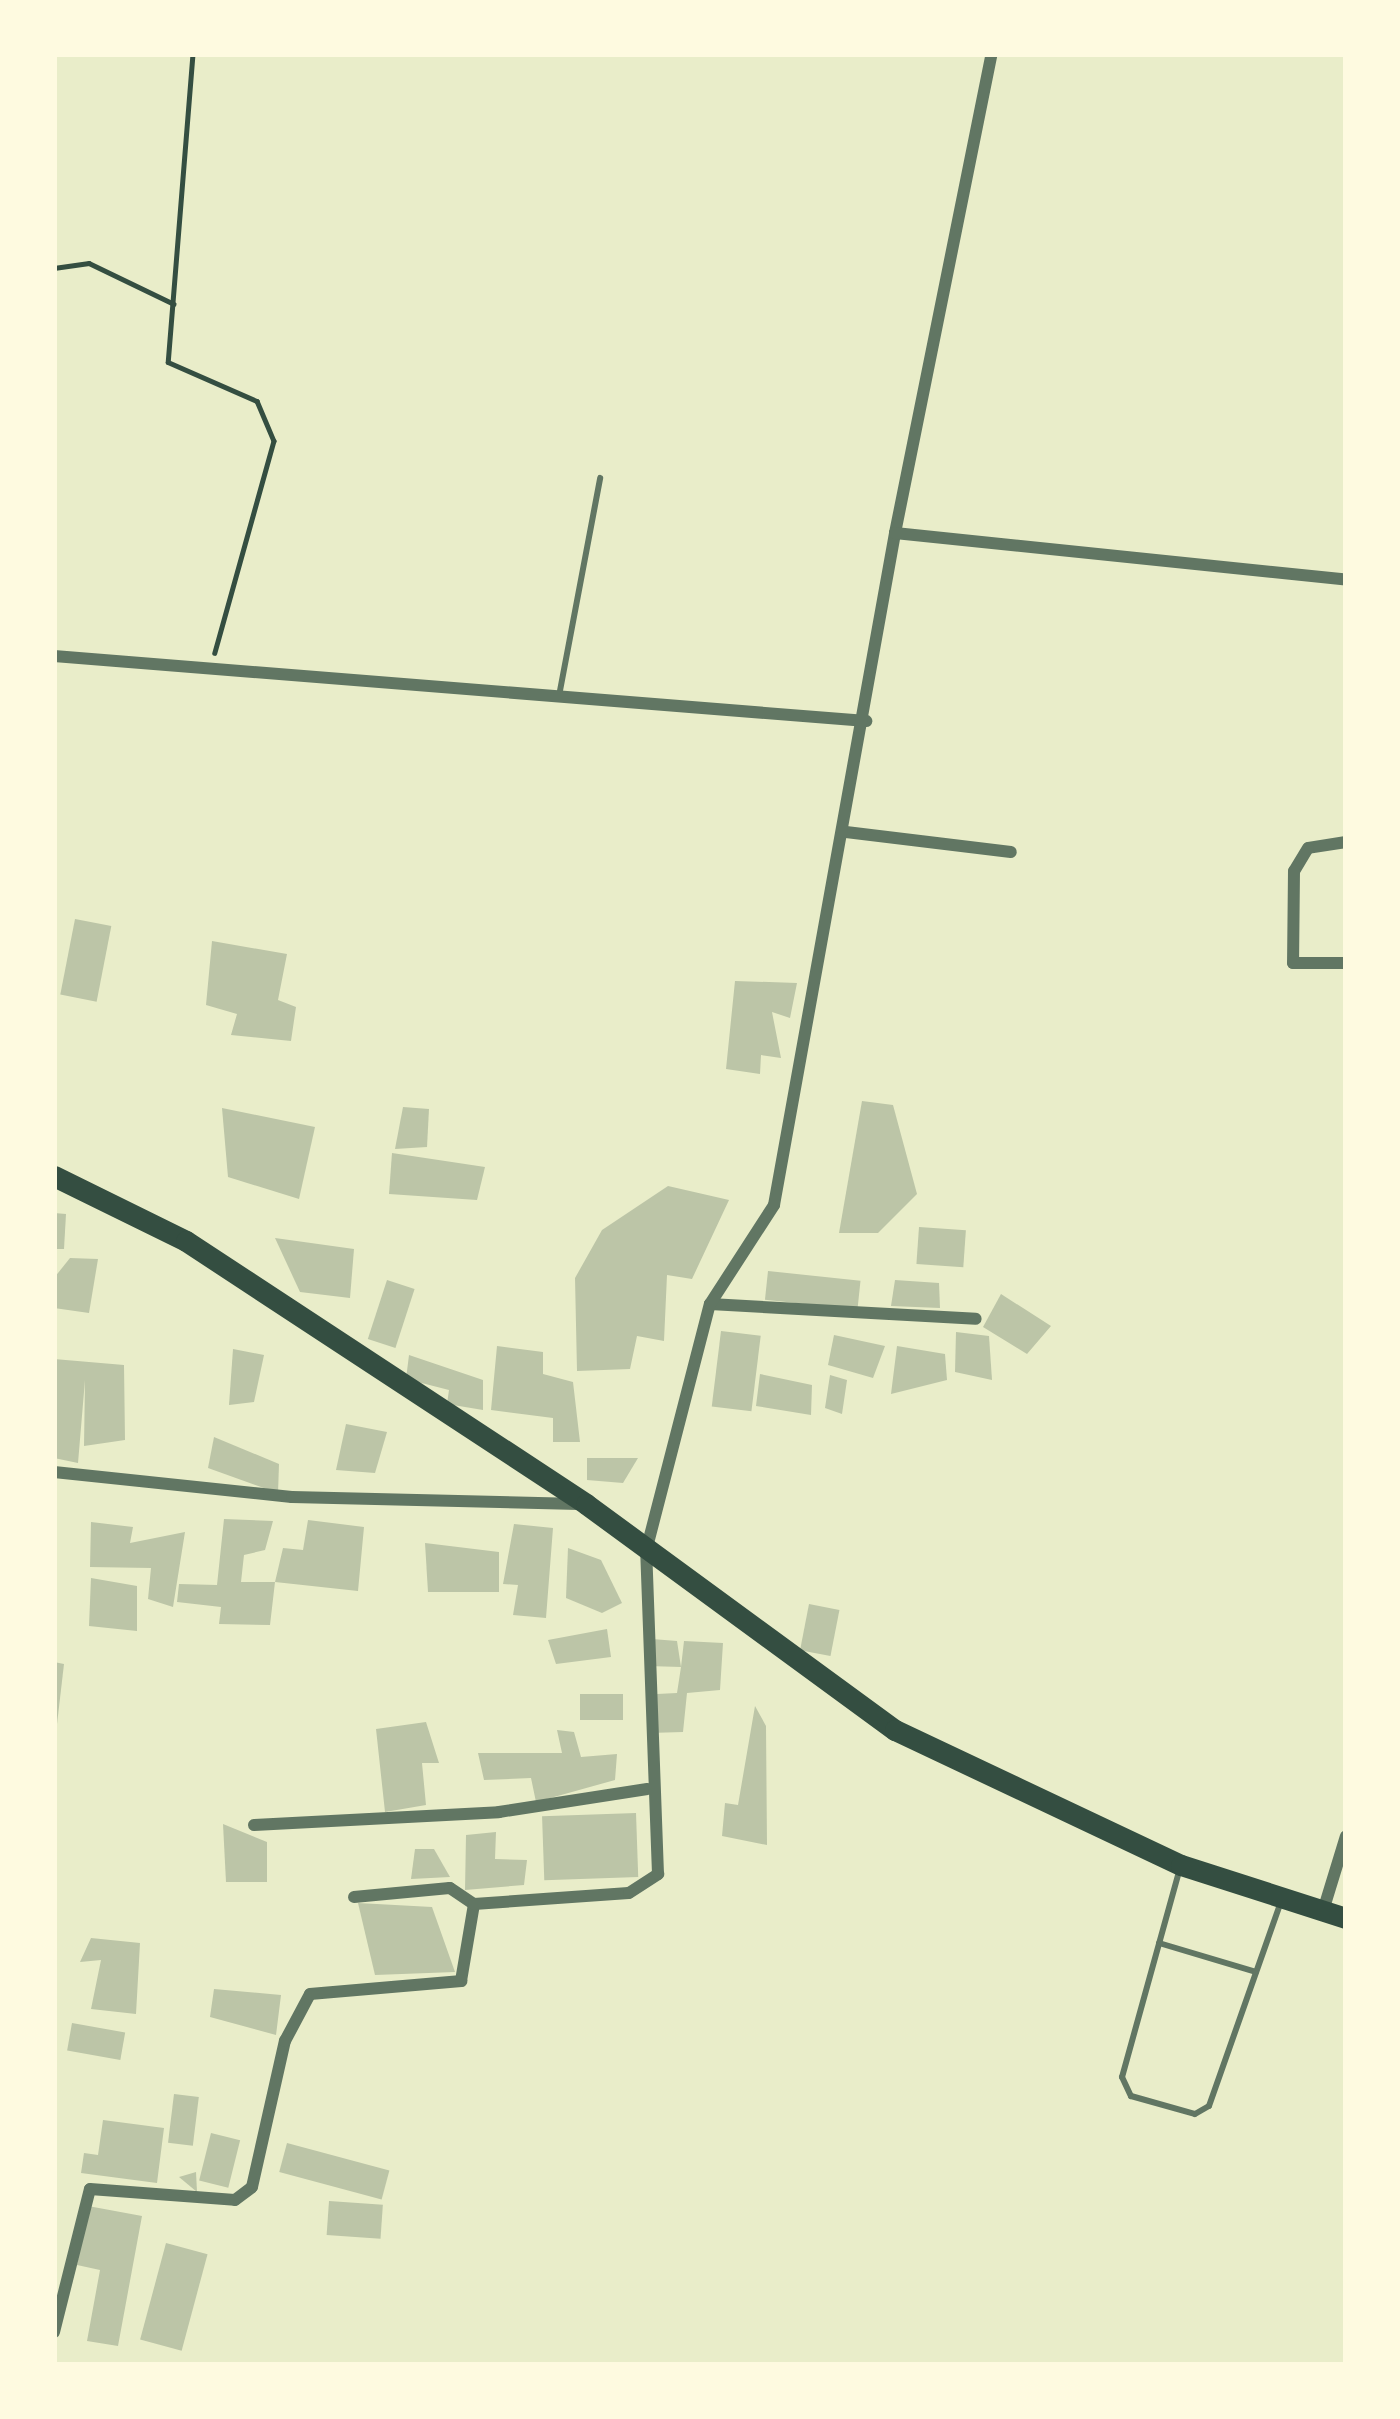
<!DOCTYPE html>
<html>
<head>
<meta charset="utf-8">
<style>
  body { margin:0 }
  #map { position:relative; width:1400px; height:2419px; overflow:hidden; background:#e9edc9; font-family:"Playfair Display",serif }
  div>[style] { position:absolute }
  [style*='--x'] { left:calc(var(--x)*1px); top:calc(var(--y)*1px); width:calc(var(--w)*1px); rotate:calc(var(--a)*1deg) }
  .building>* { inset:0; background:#bcc5a7; transform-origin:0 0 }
  .path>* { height:4.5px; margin:-2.25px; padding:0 2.25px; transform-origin:2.25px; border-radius:2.25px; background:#344e41 }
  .service>* { height:6px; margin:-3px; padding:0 3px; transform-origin:3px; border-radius:3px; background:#617663 }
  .minor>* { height:12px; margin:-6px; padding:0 6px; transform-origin:6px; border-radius:6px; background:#617663 }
  .trunk>* { height:21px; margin:-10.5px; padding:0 10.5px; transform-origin:10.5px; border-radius:10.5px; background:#344e41 }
  span { translate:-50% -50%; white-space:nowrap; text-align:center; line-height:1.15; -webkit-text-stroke:9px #fefae0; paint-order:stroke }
  .frame { position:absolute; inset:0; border:57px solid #fefae0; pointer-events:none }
</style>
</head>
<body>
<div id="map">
  <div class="building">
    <i style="left:75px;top:919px;width:37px;height:77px;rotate:11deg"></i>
    <i style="clip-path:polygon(212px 941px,287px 954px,278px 1000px,296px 1007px,291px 1041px,231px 1035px,237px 1014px,206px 1005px)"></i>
    <i style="clip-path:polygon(735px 981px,797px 983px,790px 1018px,772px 1012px,781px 1058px,761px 1055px,760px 1074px,726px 1069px)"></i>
    <i style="clip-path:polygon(862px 1101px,893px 1105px,917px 1194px,878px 1233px,839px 1233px)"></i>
    <i style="clip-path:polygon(403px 1107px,429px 1109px,427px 1147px,395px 1149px)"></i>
    <i style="clip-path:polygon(222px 1108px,315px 1127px,299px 1199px,228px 1177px)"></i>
    <i style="clip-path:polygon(392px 1153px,485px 1167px,477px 1200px,389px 1194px)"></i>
    <i style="clip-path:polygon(668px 1186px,729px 1200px,692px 1279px,667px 1275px,664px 1341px,637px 1336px,630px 1369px,577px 1371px,575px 1278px,602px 1230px)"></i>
    <i style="clip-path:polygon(54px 1213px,66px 1214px,64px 1249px,54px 1249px)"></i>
    <i style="left:919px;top:1227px;width:47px;height:37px;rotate:4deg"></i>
    <i style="clip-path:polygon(275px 1238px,354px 1249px,350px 1298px,300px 1292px)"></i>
    <i style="clip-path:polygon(70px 1258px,98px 1259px,89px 1313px,54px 1308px,54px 1278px)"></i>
    <i style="left:768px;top:1271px;width:93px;height:29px;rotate:6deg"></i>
    <i style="left:387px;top:1280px;width:29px;height:62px;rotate:18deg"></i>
    <i style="clip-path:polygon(895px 1280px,939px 1283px,940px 1308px,891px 1306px)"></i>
    <i style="clip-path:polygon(1001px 1294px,1051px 1326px,1027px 1354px,983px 1327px)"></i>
    <i style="left:721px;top:1331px;width:40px;height:76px;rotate:7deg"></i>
    <i style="clip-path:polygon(956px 1332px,989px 1336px,992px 1380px,955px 1372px)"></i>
    <i style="clip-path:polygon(834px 1335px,885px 1346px,873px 1378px,828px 1365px)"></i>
    <i style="clip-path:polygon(497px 1346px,543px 1352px,543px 1374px,573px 1382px,580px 1442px,553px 1442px,553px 1418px,491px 1410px)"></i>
    <i style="clip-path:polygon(897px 1346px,945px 1354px,947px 1380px,891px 1394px)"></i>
    <i style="clip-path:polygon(233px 1349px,264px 1355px,254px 1402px,229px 1405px)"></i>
    <i style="clip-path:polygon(409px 1355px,483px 1380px,483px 1410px,447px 1404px,449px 1390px,406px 1379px)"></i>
    <i style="clip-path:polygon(54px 1359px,124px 1365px,125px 1440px,84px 1446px,85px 1380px,78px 1463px,54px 1458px)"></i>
    <i style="clip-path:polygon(760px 1374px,812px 1385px,811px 1415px,756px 1406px)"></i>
    <i style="clip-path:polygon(830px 1375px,847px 1380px,842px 1414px,825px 1408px)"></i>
    <i style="clip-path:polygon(346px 1424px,387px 1432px,375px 1473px,336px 1470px)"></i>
    <i style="clip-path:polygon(214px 1437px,279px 1464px,278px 1493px,208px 1468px)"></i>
    <i style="clip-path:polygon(587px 1458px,638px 1458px,623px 1483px,587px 1480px)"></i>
    <i style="clip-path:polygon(224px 1519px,273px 1521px,265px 1550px,244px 1555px,241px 1582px,275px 1582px,270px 1625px,219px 1624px,221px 1607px,177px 1602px,179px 1584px,217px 1585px)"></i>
    <i style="clip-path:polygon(308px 1520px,364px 1527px,358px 1591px,275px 1582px,283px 1548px,303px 1550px)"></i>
    <i style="clip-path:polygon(91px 1522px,133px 1527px,130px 1543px,185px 1532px,173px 1607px,148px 1599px,151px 1568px,90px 1567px)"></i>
    <i style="clip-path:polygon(514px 1524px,553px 1528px,546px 1618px,513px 1615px,518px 1585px,503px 1584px)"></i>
    <i style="clip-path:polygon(425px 1543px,499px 1552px,499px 1592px,428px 1592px)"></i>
    <i style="clip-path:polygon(568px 1548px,601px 1560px,622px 1603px,602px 1613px,566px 1598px)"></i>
    <i style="clip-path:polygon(91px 1578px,137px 1586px,137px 1631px,89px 1626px)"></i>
    <i style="left:809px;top:1604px;width:31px;height:47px;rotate:11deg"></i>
    <i style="clip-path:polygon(607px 1629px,611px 1657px,556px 1664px,548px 1640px)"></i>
    <i style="clip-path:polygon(652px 1639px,677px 1641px,681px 1667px,684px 1641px,723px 1643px,720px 1690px,687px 1693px,683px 1732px,649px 1733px,657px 1694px,677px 1693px,681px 1667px,648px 1666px)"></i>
    <i style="clip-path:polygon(54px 1662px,64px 1664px,57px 1724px,54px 1724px)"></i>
    <i style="left:580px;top:1694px;width:43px;height:26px"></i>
    <i style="clip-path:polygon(755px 1706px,766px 1726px,767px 1845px,722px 1836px,725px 1803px,738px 1805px)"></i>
    <i style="clip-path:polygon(426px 1722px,439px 1763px,422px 1763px,426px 1805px,385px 1812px,376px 1729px)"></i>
    <i style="clip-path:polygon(557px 1730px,574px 1732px,581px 1757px,617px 1754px,615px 1780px,536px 1802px,531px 1778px,484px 1780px,478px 1753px,562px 1753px)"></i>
    <i style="left:636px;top:1813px;width:64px;height:94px;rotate:88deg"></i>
    <i style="clip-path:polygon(223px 1824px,267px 1842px,267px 1882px,226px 1882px)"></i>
    <i style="clip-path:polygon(496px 1832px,495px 1859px,527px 1860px,524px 1885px,465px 1890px,466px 1835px)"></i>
    <i style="clip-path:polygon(415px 1849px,434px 1849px,450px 1877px,411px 1879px)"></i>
    <i style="clip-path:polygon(358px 1903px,432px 1907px,455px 1972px,375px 1975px)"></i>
    <i style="clip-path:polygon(91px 1938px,140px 1943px,136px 2014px,91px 2009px,101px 1960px,80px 1962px)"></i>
    <i style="clip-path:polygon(214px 1989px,281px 1995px,276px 2035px,210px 2017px)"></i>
    <i style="left:72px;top:2023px;width:54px;height:28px;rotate:10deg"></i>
    <i style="left:174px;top:2094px;width:25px;height:49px;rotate:7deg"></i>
    <i style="clip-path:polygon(103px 2120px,164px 2128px,157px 2183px,81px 2173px,84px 2153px,98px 2155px)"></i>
    <i style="left:211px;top:2133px;width:30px;height:49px;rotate:14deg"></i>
    <i style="left:287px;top:2143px;width:106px;height:30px;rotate:15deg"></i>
    <i style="clip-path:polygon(196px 2172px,197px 2192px,179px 2177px)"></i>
    <i style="left:329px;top:2201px;width:54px;height:34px;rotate:4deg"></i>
    <i style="clip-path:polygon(88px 2206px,142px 2216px,118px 2346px,87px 2341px,100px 2270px,77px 2265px)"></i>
    <i style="left:166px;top:2243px;width:43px;height:100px;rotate:15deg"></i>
  </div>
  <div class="path">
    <i style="--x:193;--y:54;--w:309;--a:94.6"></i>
    <i style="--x:168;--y:362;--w:97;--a:23.7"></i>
    <i style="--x:257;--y:401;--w:43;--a:67"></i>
    <i style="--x:274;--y:441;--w:220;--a:105.6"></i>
    <i style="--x:54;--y:268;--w:35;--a:-8"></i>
    <i style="--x:89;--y:263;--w:94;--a:25.8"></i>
  </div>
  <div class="service">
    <i style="--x:559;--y:696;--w:222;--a:-79.3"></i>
    <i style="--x:1180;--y:1868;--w:217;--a:105.5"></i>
    <i style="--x:1122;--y:2077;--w:21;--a:65"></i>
    <i style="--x:1131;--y:2096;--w:66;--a:15.7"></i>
    <i style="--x:1195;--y:2114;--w:16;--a:-30"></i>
    <i style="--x:1209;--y:2106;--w:217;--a:-70.6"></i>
    <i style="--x:1159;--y:1943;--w:101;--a:16.6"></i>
  </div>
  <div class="minor">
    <i style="--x:895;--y:533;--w:489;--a:-78.6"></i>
    <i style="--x:54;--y:656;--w:815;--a:4.58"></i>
    <i style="--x:846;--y:832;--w:166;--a:6.9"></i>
    <i style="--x:1346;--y:842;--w:38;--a:171"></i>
    <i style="--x:1308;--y:848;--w:27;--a:121"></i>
    <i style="--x:1294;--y:871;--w:92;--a:90.6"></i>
    <i style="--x:1293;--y:963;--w:53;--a:0"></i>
    <i style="--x:710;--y:1304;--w:266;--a:3.2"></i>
    <i style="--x:54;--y:1472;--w:239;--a:6"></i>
    <i style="--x:292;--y:1497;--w:287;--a:1.4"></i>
    <i style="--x:254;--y:1825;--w:245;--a:-3"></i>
    <i style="--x:499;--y:1812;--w:150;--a:-8.8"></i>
    <i style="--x:354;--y:1897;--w:96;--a:-5.4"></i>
    <i style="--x:450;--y:1888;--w:29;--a:34"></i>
    <i style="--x:1323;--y:1911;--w:78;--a:-73"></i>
    <i style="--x:54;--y:2332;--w:147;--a:-75.9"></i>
    <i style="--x:90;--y:2189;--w:145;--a:4.3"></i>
    <i style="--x:235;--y:2200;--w:21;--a:-37"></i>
    <i style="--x:252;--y:2187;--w:150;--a:-77.3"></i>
    <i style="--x:285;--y:2041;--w:53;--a:-62"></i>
    <i style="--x:310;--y:1994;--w:152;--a:-4.9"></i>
    <i style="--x:461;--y:1981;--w:78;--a:-80.4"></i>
    <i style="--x:474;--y:1904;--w:155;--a:-4.1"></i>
    <i style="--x:629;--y:1893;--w:35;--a:-33"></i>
    <i style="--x:658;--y:1874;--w:323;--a:-92.1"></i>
    <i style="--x:646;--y:1551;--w:255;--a:-75.5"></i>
    <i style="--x:710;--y:1304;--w:118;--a:-57.1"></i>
    <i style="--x:774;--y:1205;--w:683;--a:-79.79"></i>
    <i style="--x:895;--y:533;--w:453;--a:5.9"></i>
  </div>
  <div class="trunk">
    <i style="--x:54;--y:1176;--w:147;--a:26.2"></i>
    <i style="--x:186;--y:1241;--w:479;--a:33.3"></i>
    <i style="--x:586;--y:1504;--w:383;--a:36.2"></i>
    <i style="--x:895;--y:1730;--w:316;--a:25.3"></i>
    <i style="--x:1181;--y:1865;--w:173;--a:17.8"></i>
  </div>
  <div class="frame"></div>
</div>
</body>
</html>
